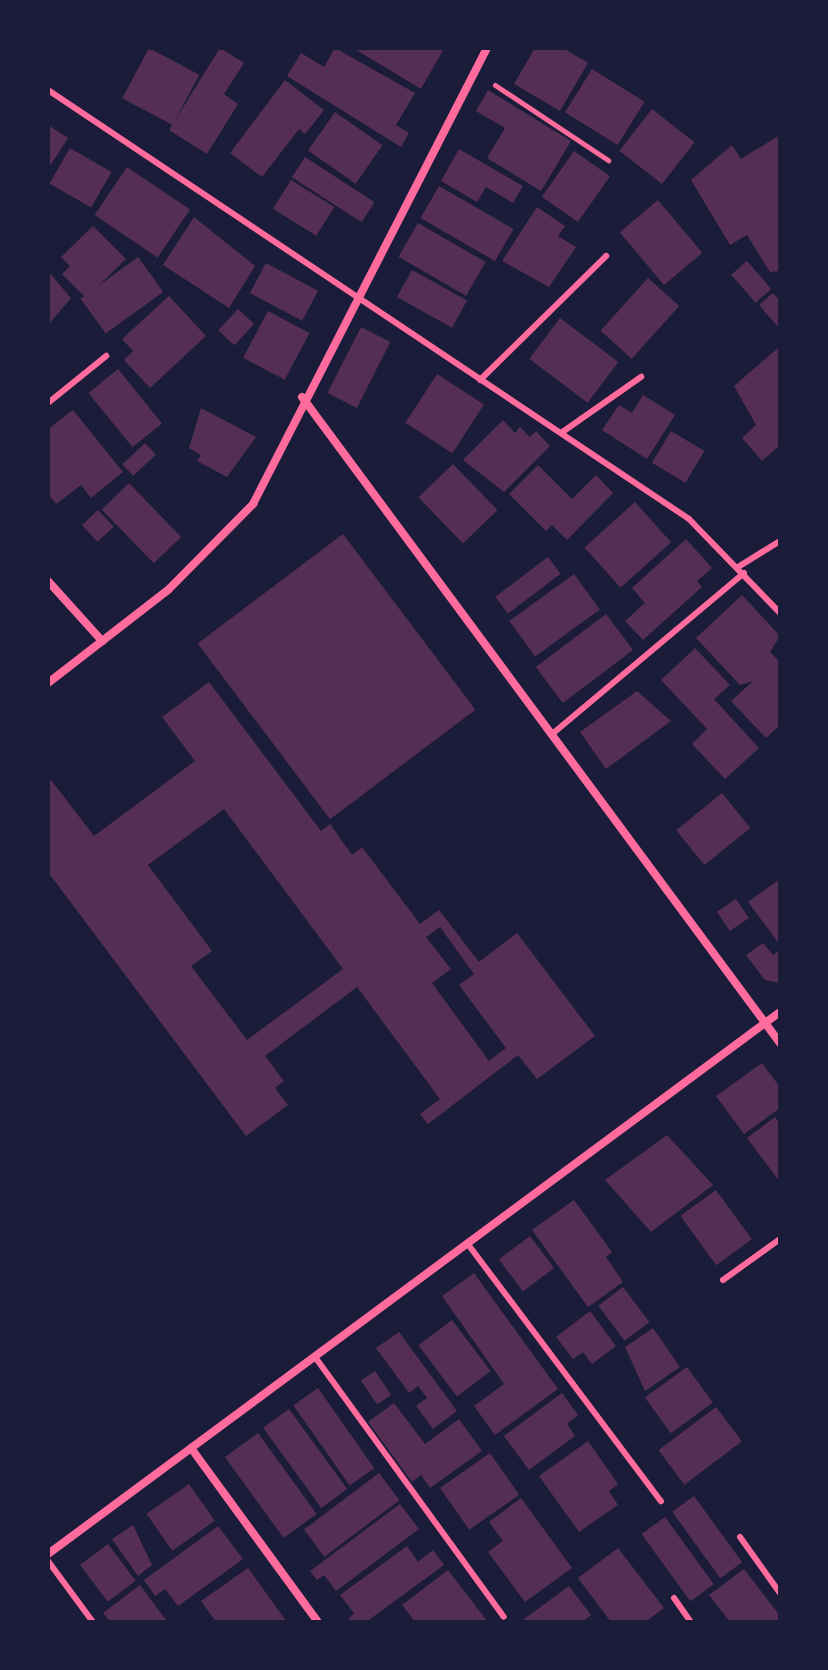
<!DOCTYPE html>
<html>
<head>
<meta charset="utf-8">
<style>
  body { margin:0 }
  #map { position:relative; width:828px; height:1670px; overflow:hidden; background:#1b1b3a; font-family:Manrope,sans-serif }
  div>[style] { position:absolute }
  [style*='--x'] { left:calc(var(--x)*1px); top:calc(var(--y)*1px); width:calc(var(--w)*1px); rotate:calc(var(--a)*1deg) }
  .building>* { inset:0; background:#542f53; transform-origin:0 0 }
  .path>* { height:5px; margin:-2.5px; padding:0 2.5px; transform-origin:2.5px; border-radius:2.5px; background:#ff6b9d }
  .service>* { height:6px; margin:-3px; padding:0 3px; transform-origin:3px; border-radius:3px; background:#ff6b9d }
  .minor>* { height:8px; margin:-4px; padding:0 4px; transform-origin:4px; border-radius:4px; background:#ff6b9d }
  span { translate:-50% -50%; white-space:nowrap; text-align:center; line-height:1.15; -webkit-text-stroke:6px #1b1b3a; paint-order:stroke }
  .frame { position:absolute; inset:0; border:50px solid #1b1b3a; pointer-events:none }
</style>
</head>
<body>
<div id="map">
  <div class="building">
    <i style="left:149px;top:48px;width:57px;height:57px;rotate:28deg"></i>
    <i style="clip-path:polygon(220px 48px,244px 63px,224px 94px,238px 104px,207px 154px,169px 130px)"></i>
    <i style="clip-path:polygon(335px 48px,415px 93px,396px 125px,409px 133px,401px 147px,287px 76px,301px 53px,324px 67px)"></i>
    <i style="clip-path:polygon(353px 48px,439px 48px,443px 50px,421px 89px)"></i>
    <i style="clip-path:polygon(535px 48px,563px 48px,588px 63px,560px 111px,514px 84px)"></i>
    <i style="left:592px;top:69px;width:62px;height:51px;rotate:32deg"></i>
    <i style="clip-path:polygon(285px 80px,324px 110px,305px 134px,299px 129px,262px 177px,230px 153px)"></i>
    <i style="clip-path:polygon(488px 90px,571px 141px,541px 191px,487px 158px,505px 128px,476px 111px)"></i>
    <i style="left:652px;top:109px;width:54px;height:53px;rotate:38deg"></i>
    <i style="left:335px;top:112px;width:58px;height:47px;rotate:35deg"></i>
    <i style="clip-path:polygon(48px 125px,68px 138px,48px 169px)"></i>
    <i style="clip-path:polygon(780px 135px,780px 271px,770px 272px,747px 235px,730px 245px,691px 180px,732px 145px,741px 159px)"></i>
    <i style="left:70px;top:148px;width:48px;height:41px;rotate:30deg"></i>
    <i style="clip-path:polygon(459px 149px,523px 186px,513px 203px,486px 187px,477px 202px,441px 181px)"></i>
    <i style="left:574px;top:151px;width:44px;height:56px;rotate:35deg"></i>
    <i style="left:305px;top:157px;width:83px;height:24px;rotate:33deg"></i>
    <i style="left:127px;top:167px;width:76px;height:58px;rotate:34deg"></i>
    <i style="left:291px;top:180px;width:51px;height:34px;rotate:32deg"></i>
    <i style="left:439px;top:186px;width:86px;height:37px;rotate:30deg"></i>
    <i style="left:658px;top:200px;width:69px;height:50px;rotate:50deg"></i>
    <i style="clip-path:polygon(537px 207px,565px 226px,558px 236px,576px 247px,549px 287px,502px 261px)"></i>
    <i style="clip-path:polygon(194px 217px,255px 266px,229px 308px,163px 265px)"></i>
    <i style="left:418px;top:223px;width:78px;height:39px;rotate:30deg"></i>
    <i style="clip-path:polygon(93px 226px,126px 259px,86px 298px,62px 274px,70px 266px,61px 257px)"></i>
    <i style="left:138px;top:257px;width:43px;height:71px;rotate:54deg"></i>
    <i style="left:747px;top:261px;width:37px;height:21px;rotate:49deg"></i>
    <i style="left:266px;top:263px;width:59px;height:34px;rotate:28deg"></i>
    <i style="left:412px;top:270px;width:63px;height:31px;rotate:29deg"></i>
    <i style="clip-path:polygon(48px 271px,71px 298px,48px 325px)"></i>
    <i style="left:648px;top:278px;width:42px;height:71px;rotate:42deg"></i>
    <i style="clip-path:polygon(773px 293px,780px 301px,780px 329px,759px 305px)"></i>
    <i style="clip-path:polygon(169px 296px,206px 336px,150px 388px,124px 360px,133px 351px,122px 339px)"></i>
    <i style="left:238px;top:309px;width:22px;height:29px;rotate:43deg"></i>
    <i style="left:268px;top:311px;width:47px;height:53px;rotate:28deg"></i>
    <i style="left:560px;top:318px;width:73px;height:51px;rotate:37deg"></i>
    <i style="left:361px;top:327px;width:33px;height:74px;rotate:27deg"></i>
    <i style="clip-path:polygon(778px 348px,780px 445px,762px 461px,742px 438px,756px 425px,734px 386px)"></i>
    <i style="left:118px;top:369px;width:70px;height:38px;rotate:51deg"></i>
    <i style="left:437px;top:374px;width:56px;height:58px;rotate:33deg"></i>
    <i style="clip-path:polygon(643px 395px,675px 415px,647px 459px,602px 430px,619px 405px,632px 413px)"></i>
    <i style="clip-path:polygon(201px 408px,256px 437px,227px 477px,197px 461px,201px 455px,189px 448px)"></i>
    <i style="clip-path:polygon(73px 410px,123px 472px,91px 498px,81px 485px,56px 504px,48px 494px,48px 429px)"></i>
    <i style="clip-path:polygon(503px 420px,515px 433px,520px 427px,530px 437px,536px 431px,550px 446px,504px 492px,463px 460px)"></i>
    <i style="left:671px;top:431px;width:39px;height:37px;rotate:31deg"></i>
    <i style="left:145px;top:443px;width:16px;height:31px;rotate:47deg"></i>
    <i style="left:453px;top:464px;width:64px;height:48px;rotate:46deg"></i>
    <i style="clip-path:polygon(538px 465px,572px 499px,596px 475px,613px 493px,567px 540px,552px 525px,546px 531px,509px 494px)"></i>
    <i style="left:129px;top:483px;width:75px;height:38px;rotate:46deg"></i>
    <i style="left:635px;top:502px;width:54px;height:68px;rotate:48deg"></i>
    <i style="left:98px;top:510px;width:23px;height:22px;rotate:47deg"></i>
    <i style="left:343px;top:534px;width:220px;height:182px;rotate:53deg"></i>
    <i style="clip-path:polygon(686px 539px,712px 568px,697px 581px,702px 587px,643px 640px,625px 621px,645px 603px,632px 588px)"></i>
    <i style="left:548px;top:557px;width:21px;height:66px;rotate:53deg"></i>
    <i style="left:574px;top:574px;width:44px;height:80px;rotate:54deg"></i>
    <i style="clip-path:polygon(742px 595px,780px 636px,770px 652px,780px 662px,780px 725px,766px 738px,731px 701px,753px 681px,740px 685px,696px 638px)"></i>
    <i style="left:606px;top:614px;width:45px;height:88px;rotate:53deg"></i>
    <i style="clip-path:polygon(695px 648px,730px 685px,714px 699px,759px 748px,725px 779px,692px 744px,707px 729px,661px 680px)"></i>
    <i style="clip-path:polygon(evenodd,209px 682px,321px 831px,330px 824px,352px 855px,362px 847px,420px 924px,439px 910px,479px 962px,517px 933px,595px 1036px,537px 1079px,518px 1055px,428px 1124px,420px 1114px,440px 1099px,357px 987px,265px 1056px,284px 1081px,275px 1088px,288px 1105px,246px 1136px,48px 872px,48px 776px,94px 836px,195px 761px,162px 717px,209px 682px,224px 809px,343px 969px,247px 1040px,191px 966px,212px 951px,148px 865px,224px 809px,209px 682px,440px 927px,474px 974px,459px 985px,506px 1048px,489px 1061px,432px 983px,451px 969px,426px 937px,440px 927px)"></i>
    <i style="clip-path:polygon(637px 691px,671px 721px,606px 769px,580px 732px)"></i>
    <i style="left:722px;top:793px;width:45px;height:59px;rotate:51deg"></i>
    <i style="clip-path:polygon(780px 879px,780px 945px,748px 902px)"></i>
    <i style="left:736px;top:899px;width:23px;height:23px;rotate:56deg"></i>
    <i style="clip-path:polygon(763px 943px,773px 955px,780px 950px,780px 983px,765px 980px,746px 955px)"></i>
    <i style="clip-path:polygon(762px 1063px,780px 1087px,780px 1108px,744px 1134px,716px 1096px)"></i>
    <i style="clip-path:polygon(775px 1117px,780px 1124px,780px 1182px,747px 1138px)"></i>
    <i style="clip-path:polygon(667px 1135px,713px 1185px,651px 1232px,605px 1180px)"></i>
    <i style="left:716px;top:1190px;width:61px;height:44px;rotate:54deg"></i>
    <i style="clip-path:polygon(574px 1200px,612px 1252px,606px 1257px,623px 1282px,588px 1307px,532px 1230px)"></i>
    <i style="left:530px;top:1236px;width:40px;height:39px;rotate:53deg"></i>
    <i style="clip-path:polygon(474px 1273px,558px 1389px,495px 1435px,474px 1406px,504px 1384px,442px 1296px)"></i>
    <i style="left:623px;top:1287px;width:44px;height:31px;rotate:53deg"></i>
    <i style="clip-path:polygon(590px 1311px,616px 1346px,592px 1364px,583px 1352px,573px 1359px,556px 1337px)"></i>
    <i style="left:452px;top:1320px;width:64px;height:42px;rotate:53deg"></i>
    <i style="clip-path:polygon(653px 1328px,680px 1367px,645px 1391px,625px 1347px)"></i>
    <i style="clip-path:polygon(399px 1332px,457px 1411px,433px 1429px,416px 1406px,427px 1398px,418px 1386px,409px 1393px,376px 1348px)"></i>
    <i style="left:687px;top:1367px;width:44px;height:52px;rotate:54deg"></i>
    <i style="left:375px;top:1371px;width:29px;height:17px;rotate:56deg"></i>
    <i style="left:318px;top:1388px;width:98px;height:30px;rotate:55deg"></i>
    <i style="clip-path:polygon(562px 1393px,578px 1415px,567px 1424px,575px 1436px,529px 1470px,504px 1436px)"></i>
    <i style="clip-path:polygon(394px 1403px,425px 1444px,459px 1419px,482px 1451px,430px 1488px,421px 1475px,412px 1482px,368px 1422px)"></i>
    <i style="left:716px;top:1407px;width:43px;height:72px;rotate:53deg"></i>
    <i style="left:289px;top:1409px;width:99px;height:32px;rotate:54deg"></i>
    <i style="left:258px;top:1433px;width:100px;height:41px;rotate:54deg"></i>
    <i style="clip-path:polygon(588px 1441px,618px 1484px,609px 1491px,618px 1505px,579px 1532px,539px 1476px)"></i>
    <i style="left:490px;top:1453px;width:51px;height:61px;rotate:55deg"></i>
    <i style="left:379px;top:1473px;width:34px;height:94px;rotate:53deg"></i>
    <i style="left:189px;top:1484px;width:45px;height:52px;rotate:55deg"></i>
    <i style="left:694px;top:1496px;width:82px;height:27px;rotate:54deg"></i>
    <i style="clip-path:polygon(521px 1498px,572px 1568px,525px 1602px,488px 1552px,503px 1541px,489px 1522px)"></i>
    <i style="clip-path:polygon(400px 1504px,419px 1529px,336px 1591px,324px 1575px,317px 1580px,310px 1571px)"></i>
    <i style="left:665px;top:1517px;width:83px;height:29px;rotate:54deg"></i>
    <i style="clip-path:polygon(133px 1525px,152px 1565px,138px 1576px,112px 1539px)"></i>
    <i style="clip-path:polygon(218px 1526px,243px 1559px,178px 1606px,165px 1589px,155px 1596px,144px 1580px)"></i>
    <i style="left:108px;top:1544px;width:46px;height:35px;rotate:53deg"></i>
    <i style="clip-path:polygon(407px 1546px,418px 1562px,433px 1550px,444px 1565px,366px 1622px,346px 1622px,354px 1613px,340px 1595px)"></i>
    <i style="clip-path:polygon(618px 1548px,664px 1608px,645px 1622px,611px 1622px,578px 1578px)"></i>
    <i style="clip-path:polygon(248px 1568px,287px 1622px,216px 1622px,201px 1601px)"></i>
    <i style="clip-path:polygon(744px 1569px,780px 1616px,780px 1622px,730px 1622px,709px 1595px)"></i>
    <i style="clip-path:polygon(448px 1570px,488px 1622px,415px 1622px,402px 1605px)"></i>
    <i style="clip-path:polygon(140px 1585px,166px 1620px,110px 1622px,103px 1613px)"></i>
    <i style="clip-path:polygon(569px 1586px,591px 1615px,582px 1622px,520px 1622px)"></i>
  </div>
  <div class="path">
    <i style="--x:495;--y:85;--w:136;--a:33.6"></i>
  </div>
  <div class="service">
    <i style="--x:48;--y:90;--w:771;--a:33.79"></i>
    <i style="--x:689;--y:519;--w:131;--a:45.9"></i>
    <i style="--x:480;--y:380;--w:177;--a:-44.5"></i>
    <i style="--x:48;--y:403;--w:75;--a:-39"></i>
    <i style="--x:561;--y:433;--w:98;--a:-35"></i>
    <i style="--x:738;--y:567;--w:49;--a:-31.8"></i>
    <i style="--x:551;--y:735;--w:252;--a:-40"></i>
    <i style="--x:467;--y:1243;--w:323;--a:53.1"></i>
    <i style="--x:723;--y:1280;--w:70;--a:-35.7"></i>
    <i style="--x:315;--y:1357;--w:321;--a:54"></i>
    <i style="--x:740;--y:1537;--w:69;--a:54.5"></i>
    <i style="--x:48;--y:1561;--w:76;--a:53.6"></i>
    <i style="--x:674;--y:1598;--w:29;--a:55"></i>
  </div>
  <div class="minor">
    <i style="--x:302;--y:397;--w:804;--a:53.5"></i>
    <i style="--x:48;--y:581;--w:81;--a:48"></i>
    <i style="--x:48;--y:683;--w:153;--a:-37.8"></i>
    <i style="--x:169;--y:589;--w:120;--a:-45.3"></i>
    <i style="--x:253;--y:504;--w:513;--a:-62.84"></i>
    <i style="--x:191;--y:1448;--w:215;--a:53.9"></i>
    <i style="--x:48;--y:1554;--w:911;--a:-36.52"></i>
  </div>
  <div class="frame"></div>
</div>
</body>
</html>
